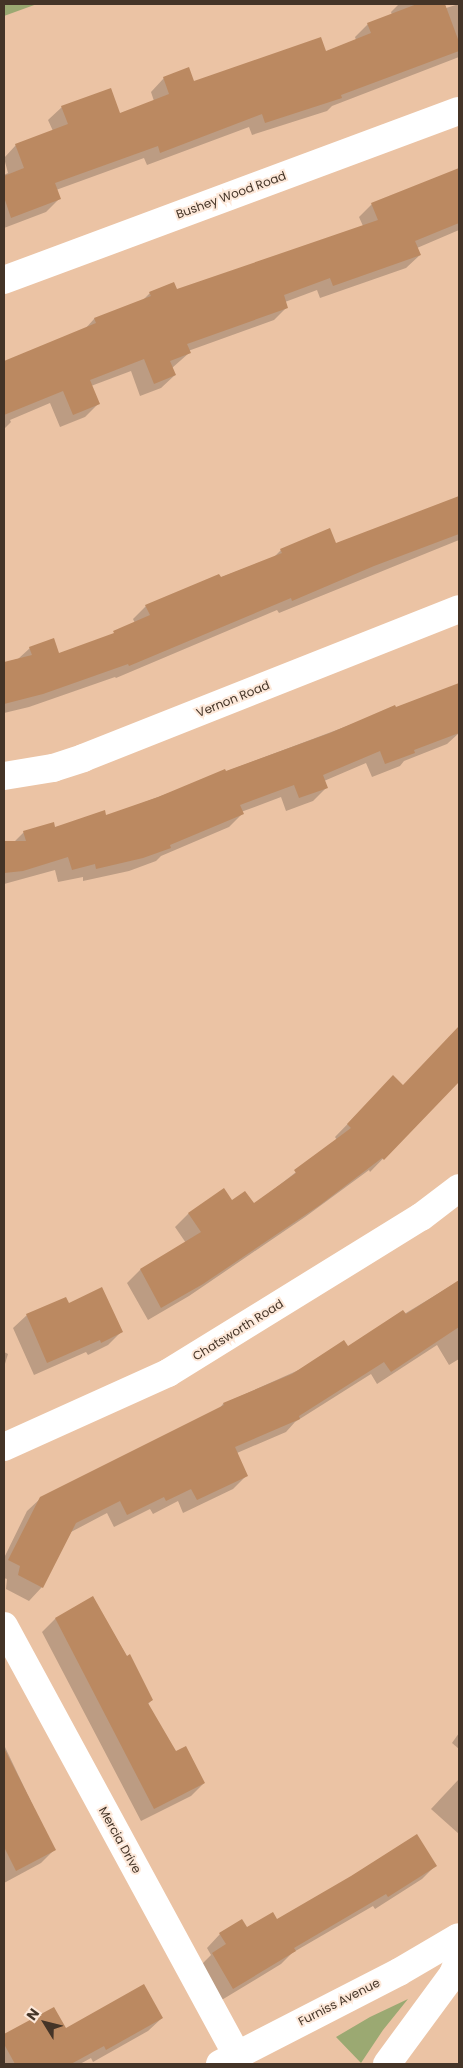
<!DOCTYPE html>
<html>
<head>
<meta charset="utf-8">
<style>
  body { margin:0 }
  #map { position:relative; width:463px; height:2068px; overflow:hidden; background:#ebc3a4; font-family:Poppins,sans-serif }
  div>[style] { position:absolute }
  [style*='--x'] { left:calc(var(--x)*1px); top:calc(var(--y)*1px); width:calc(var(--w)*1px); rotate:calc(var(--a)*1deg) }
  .green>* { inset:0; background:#9ba972 }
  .shadow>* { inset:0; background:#0003 }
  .building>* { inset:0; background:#bb8961 }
  .minor>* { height:28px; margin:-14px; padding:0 14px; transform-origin:14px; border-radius:14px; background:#fff }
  span { translate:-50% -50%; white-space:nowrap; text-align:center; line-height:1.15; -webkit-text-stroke:4px #fde8d9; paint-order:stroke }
  .street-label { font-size:12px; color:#443427 }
  .frame { position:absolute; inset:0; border:5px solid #443427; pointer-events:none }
  .north { position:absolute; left:20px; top:1998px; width:50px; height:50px; -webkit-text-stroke:4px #fde8d9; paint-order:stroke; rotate:306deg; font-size:14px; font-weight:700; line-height:20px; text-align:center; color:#443427 }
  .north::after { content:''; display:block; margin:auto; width:18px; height:22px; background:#443427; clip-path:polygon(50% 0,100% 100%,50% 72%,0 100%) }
</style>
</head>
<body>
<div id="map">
  <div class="green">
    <i style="clip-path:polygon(4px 4px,37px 4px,4px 16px)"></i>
    <i style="clip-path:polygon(408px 1999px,383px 2030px,361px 2063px,336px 2037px,370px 2017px)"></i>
  </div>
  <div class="shadow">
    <i style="clip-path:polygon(399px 4px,444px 4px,446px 8px,459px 4px,459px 57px,332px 106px,327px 111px,252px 135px,249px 127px,147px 165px,144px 158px,56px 190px,59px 199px,46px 212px,4px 228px,4px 175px,8px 173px,4px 158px,16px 145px,53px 131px,48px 120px,62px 107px,119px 114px,154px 101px,151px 92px,164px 78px,193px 83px,325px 52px,356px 40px,355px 37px,368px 24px,392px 15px,391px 12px)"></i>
    <i style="clip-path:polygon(459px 169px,459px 230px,417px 248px,420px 255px,406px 268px,320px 298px,317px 290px,285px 302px,287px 307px,274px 320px,188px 351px,189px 353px,172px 368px,175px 375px,161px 388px,140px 396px,131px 371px,91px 386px,98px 404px,85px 417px,60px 427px,50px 403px,10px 420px,11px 422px,4px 429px,4px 362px,85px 329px,94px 319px,142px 301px,150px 293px,176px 291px,363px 226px,359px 217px,372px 204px)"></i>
    <i style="clip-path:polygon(459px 498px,459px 540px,279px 613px,277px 610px,116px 678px,115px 677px,29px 707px,4px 713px,4px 663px,18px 659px,30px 648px,58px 654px,110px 636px,135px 623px,133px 619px,146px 606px,274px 557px,281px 550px,335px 544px)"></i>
    <i style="clip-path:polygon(459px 684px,459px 733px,447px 744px,404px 761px,400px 766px,372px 777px,366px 763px,324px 781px,326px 788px,313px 801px,286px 811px,281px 797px,241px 812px,242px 814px,229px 827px,161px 856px,156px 861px,129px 871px,83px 881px,83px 877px,58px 882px,55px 870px,4px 884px,4px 842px,14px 842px,24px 832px,54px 829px,105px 817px)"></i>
    <i style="clip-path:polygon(459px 1029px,459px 1080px,370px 1172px,369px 1170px,305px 1217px,189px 1296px,148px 1320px,127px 1283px,140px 1270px,186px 1243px,175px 1227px,188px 1214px,223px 1190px,232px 1202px,254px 1205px,337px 1140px,335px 1137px,393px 1077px,403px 1086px)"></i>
    <i style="clip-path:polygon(459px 1281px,459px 1359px,449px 1365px,437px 1345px,377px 1384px,371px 1374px,295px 1422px,286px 1432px,237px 1453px,246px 1476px,233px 1489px,183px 1513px,178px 1501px,153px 1514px,150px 1509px,114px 1527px,107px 1513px,71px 1532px,42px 1587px,29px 1601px,6px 1589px,7px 1579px,4px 1578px,4px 1558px,27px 1511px,41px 1498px,219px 1409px,223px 1404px,348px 1348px)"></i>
    <i style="clip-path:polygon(68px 1305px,121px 1332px,108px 1345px,88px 1355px,86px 1352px,34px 1375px,13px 1328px,27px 1315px)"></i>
    <i style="clip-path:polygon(4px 1352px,8px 1354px,4px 1367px)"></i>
    <i style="clip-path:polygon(93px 1598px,152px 1700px,148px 1704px,175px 1753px,204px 1783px,191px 1796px,141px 1821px,42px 1632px,55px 1619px)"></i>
    <i style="clip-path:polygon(459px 1733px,459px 1749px,452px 1743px)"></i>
    <i style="clip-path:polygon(4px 1745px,54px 1850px,41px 1863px,4px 1883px)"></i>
    <i style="clip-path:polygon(459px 1779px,459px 1834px,431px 1809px)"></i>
    <i style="clip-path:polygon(435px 1866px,422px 1879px,375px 1909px,373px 1906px,292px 1953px,281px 1964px,220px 2001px,199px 1967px,211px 1955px,207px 1948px,220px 1934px,242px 1921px,247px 1929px,276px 1921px)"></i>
    <i style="clip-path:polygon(54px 2009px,65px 2030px,162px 2018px,148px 2031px,93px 2062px,91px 2058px,80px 2064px,4px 2064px,4px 2035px)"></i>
  </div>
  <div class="building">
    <i style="clip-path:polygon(417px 4px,445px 4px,459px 42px,459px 51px,341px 95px,342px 98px,265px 123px,262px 114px,160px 153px,158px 146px,55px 183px,61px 199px,11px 218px,4px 197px,4px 176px,24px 168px,15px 144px,68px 124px,61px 106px,111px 88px,120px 113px,169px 94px,163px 77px,189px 67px,194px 81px,321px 37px,326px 51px,371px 33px,367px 23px)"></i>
    <i style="clip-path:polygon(459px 168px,459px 223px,415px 241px,421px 255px,333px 286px,330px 278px,284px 295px,288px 308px,187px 344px,191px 353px,170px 361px,176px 375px,154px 384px,144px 359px,90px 380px,100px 404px,73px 415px,63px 391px,4px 415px,4px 361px,96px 323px,94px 318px,151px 296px,149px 292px,174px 282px,177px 289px,378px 220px,371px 203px)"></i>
    <i style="clip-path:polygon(459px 496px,459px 534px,374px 566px,292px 601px,291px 598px,129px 666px,128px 664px,43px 694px,4px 704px,4px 662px,32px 655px,29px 647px,54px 638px,59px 653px,114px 633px,113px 631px,150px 615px,145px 605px,219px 574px,221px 577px,282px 553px,280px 549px,330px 528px,336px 543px)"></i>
    <i style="clip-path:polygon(459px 683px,459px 733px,414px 750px,415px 753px,385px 764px,380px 751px,323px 775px,328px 788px,299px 798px,294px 785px,240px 805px,244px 814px,170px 845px,171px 848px,143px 858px,96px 869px,95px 864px,72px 870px,68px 857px,23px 871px,4px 873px,4px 841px,26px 841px,23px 831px,54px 822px,55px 827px,105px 810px,106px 815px,158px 797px,225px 769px,226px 771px,330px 733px,395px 705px,396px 707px)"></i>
    <i style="clip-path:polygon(459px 1026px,459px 1082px,384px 1160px,382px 1158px,320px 1205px,203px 1284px,161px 1308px,140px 1269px,201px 1232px,188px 1213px,224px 1188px,232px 1200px,245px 1191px,254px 1203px,296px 1173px,294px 1170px,351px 1128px,347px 1124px,393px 1075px,403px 1085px)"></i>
    <i style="clip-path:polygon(459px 1280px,459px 1327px,391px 1372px,384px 1362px,299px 1416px,300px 1419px,235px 1447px,248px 1476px,197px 1500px,191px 1489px,166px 1501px,164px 1497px,127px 1515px,120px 1501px,76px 1523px,43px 1588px,18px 1575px,20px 1566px,8px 1560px,40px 1497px,224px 1405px,223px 1403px,292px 1374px,344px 1340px,348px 1346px,403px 1310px,406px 1314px)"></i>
    <i style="clip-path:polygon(102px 1287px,123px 1332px,101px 1343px,100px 1340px,47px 1363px,26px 1314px,66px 1297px,69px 1303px)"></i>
    <i style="clip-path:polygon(93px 1596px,127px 1656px,130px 1654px,153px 1700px,148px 1703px,176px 1751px,186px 1746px,205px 1783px,154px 1809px,55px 1618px)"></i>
    <i style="clip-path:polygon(4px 1748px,56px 1850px,16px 1871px,4px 1847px)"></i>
    <i style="clip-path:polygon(417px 1834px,437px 1866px,388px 1897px,386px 1894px,294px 1948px,296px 1951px,233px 1989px,212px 1953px,226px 1944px,219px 1933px,242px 1919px,247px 1927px,273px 1912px,277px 1919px,351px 1876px)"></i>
    <i style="clip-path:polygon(144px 1984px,163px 2018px,106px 2050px,104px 2046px,71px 2064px,15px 2064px,4px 2044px,4px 2034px,54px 2007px,66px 2028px)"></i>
  </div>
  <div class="minor">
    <i style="--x:4;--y:280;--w:485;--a:-20.4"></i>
    <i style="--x:4;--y:776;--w:50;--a:-9.3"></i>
    <i style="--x:53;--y:768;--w:32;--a:-18"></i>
    <i style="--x:83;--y:758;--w:404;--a:-21.6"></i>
    <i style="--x:4;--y:1447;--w:180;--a:-24.3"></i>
    <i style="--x:168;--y:1373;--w:297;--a:-31.7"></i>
    <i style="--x:421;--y:1217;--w:48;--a:-37.3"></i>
    <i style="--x:4;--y:1626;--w:488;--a:61.5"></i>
    <i style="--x:220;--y:2064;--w:201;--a:-27.2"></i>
    <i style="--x:399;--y:1972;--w:69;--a:-30.3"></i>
    <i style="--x:387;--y:2064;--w:112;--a:-53.7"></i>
    <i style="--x:453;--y:1974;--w:16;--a:-68"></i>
    <i style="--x:459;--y:1959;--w:21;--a:-93"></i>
  </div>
  <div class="street-label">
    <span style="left:231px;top:195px;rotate:-20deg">Bushey Wood Road</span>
    <span style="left:233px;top:699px;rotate:-22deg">Vernon Road</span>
    <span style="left:238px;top:1330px;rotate:-32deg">Chatsworth Road</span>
    <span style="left:120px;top:1840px;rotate:61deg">Mercia Drive</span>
    <span style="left:339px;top:2002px;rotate:-27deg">Furniss Avenue</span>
  </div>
  <div class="frame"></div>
  <div class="north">N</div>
</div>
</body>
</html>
